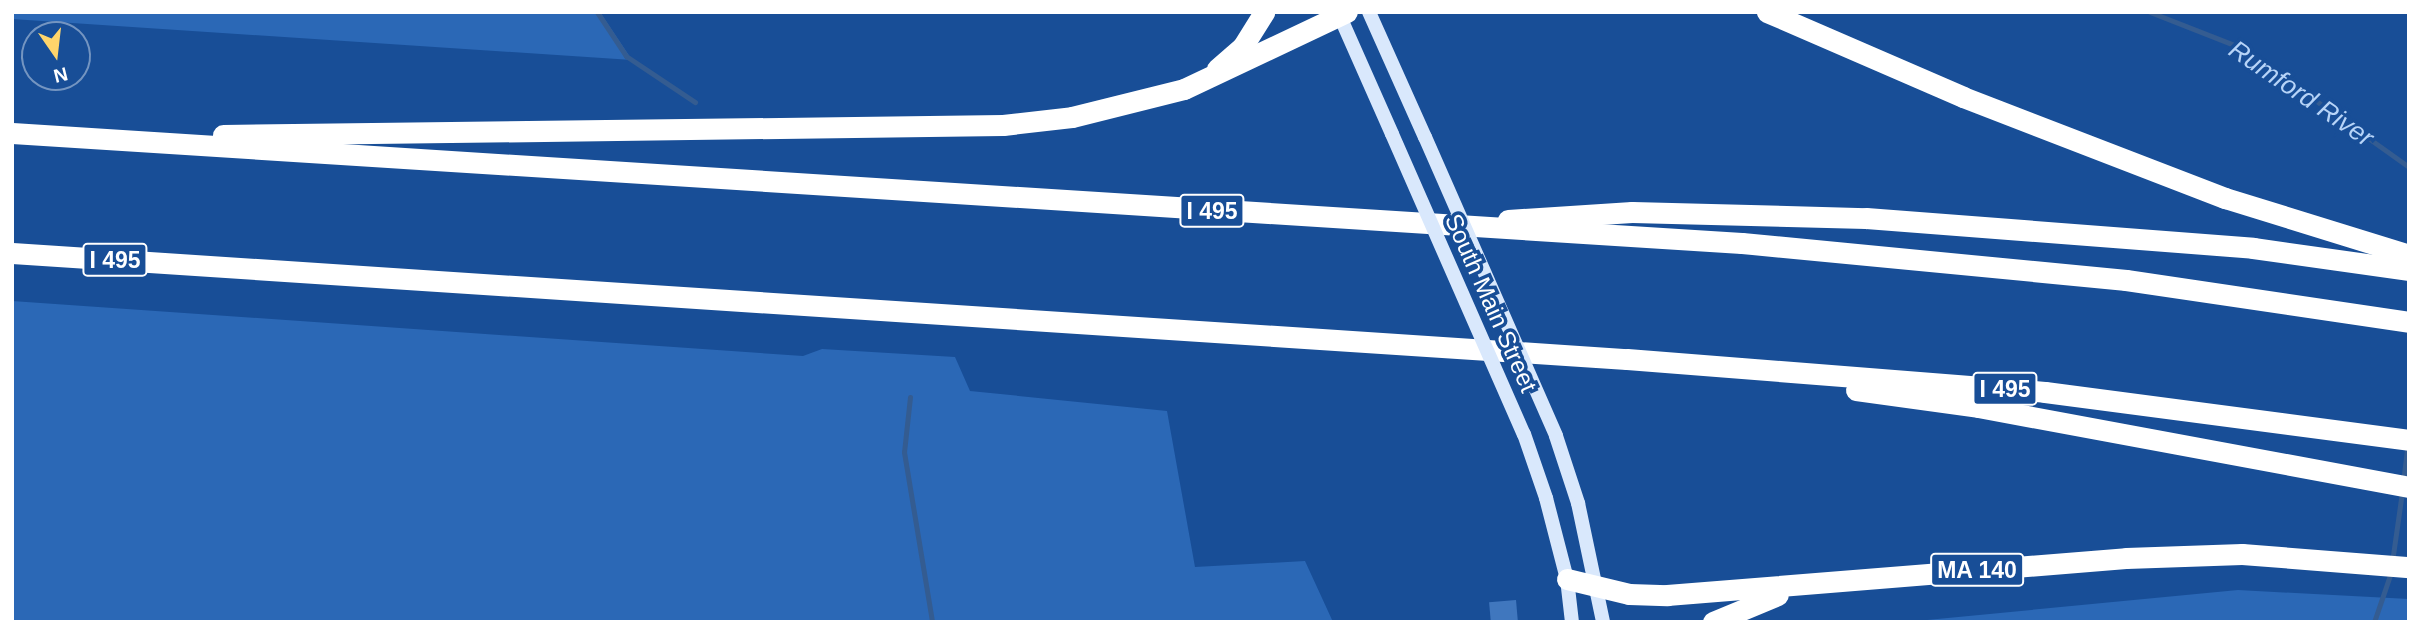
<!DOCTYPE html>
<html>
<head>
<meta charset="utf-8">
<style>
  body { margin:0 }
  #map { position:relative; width:2421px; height:634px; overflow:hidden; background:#184e97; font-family:Helvetica,sans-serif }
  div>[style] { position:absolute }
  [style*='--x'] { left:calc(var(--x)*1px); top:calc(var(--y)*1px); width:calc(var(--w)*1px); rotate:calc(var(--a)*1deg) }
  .green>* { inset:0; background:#2b68b6 }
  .stream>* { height:5px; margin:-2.5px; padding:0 2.5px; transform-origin:2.5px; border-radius:2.5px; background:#345c91 }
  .building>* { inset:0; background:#4077be; transform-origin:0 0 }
  .secondary>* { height:14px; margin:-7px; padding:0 7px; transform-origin:7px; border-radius:7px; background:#d9e8fc }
  .motorway>* { height:21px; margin:-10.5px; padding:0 10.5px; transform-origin:10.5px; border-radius:10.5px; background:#fff }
  .secondary-bridge>* { height:14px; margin:-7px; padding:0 7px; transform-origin:7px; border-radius:7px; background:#d9e8fc }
  span { translate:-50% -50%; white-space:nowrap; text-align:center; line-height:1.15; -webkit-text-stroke:7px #184e97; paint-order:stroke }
  .shield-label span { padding:2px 5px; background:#184e97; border:2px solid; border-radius:5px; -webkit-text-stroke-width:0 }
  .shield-label { font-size:23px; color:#fff; font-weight:700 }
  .street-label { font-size:24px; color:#fff }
  .water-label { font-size:26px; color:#b7d4f8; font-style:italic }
  .frame { position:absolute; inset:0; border:14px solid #fff; pointer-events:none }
  .north { position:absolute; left:21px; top:21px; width:70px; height:70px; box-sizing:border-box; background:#184e97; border:2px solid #7495c1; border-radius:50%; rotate:166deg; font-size:19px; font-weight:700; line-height:28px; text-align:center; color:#fff }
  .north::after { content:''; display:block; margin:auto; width:24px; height:32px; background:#ffd56b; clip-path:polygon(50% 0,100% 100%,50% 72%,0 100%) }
</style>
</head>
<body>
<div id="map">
  <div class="green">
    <i style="clip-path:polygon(12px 12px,600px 12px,632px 60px,12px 19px)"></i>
    <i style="clip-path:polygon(12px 301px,803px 356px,822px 349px,955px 357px,970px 391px,1167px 411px,1195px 567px,1305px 561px,1333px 622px,12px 622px)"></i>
    <i style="clip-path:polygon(2238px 590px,2409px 599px,2409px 622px,1906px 622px)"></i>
  </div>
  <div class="stream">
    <i style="--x:597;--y:12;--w:53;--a:56.6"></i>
    <i style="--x:626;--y:56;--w:83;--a:33.7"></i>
    <i style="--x:2150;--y:12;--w:99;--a:21.4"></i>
    <i style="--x:2242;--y:48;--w:205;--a:35.5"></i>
    <i style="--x:910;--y:397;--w:55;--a:96.2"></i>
    <i style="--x:904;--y:452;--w:172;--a:80.6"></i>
    <i style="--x:2403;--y:482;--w:39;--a:-83"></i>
    <i style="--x:2392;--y:562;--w:71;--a:-81.9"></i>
    <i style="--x:2374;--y:622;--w:53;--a:-71.2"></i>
  </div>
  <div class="building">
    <i style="left:1516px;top:600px;width:22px;height:27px;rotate:85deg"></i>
  </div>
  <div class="secondary">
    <i style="--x:1338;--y:12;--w:133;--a:66.1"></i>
    <i style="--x:1369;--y:12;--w:137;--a:65.9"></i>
    <i style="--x:1524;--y:434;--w:68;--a:71"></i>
    <i style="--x:1546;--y:498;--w:84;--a:75.5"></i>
    <i style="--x:1567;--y:579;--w:43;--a:83.4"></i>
    <i style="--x:1556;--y:436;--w:71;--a:71.8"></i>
    <i style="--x:1578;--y:503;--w:122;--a:78.1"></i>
  </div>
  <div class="motorway">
    <i style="--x:1767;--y:12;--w:214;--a:23.4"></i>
    <i style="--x:1963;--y:97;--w:281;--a:21.1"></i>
    <i style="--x:2225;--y:198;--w:193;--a:17.2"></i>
    <i style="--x:1217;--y:69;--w:35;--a:-41"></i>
    <i style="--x:1243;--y:46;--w:40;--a:-58"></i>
    <i style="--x:12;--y:133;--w:1733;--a:3.64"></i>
    <i style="--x:1742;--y:243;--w:386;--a:5.5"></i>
    <i style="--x:2126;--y:280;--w:286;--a:8.4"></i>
    <i style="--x:223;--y:135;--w:780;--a:-0.73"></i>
    <i style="--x:1003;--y:125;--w:69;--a:-6.6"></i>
    <i style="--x:1072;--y:117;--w:115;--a:-14"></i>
    <i style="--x:1184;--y:89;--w:180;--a:-25.3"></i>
    <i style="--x:1508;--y:220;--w:124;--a:-3.7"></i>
    <i style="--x:1632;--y:212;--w:234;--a:1.5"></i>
    <i style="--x:1866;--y:218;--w:388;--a:4.4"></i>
    <i style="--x:2253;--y:248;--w:158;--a:8"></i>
    <i style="--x:12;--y:253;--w:1618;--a:3.76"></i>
    <i style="--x:1627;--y:359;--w:419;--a:4.5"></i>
    <i style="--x:2045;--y:392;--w:367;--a:7.5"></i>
    <i style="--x:1856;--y:390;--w:123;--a:7.9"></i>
    <i style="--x:1978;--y:407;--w:438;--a:10.5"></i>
    <i style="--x:1567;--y:579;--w:64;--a:13.6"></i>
    <i style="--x:1629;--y:594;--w:38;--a:2"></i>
    <i style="--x:1667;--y:595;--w:460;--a:-4.6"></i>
    <i style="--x:2126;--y:558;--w:116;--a:-2"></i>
    <i style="--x:2242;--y:554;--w:168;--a:4.5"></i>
    <i style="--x:1713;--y:622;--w:70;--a:-22.6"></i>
  </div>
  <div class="secondary-bridge">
    <i style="--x:1392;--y:134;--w:328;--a:66.3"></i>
    <i style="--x:1425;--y:137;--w:326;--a:66.3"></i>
  </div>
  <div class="shield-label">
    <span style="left:1212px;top:211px">I 495</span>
    <span style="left:115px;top:260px">I 495</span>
    <span style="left:2005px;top:389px">I 495</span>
    <span style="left:1977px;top:570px">MA 140</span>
  </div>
  <div class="street-label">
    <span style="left:1491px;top:303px;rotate:66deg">South Main Street</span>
  </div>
  <div class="water-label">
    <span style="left:2301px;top:94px;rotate:34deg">Rumford River</span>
  </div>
  <div class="frame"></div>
  <div class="north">N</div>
</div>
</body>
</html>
